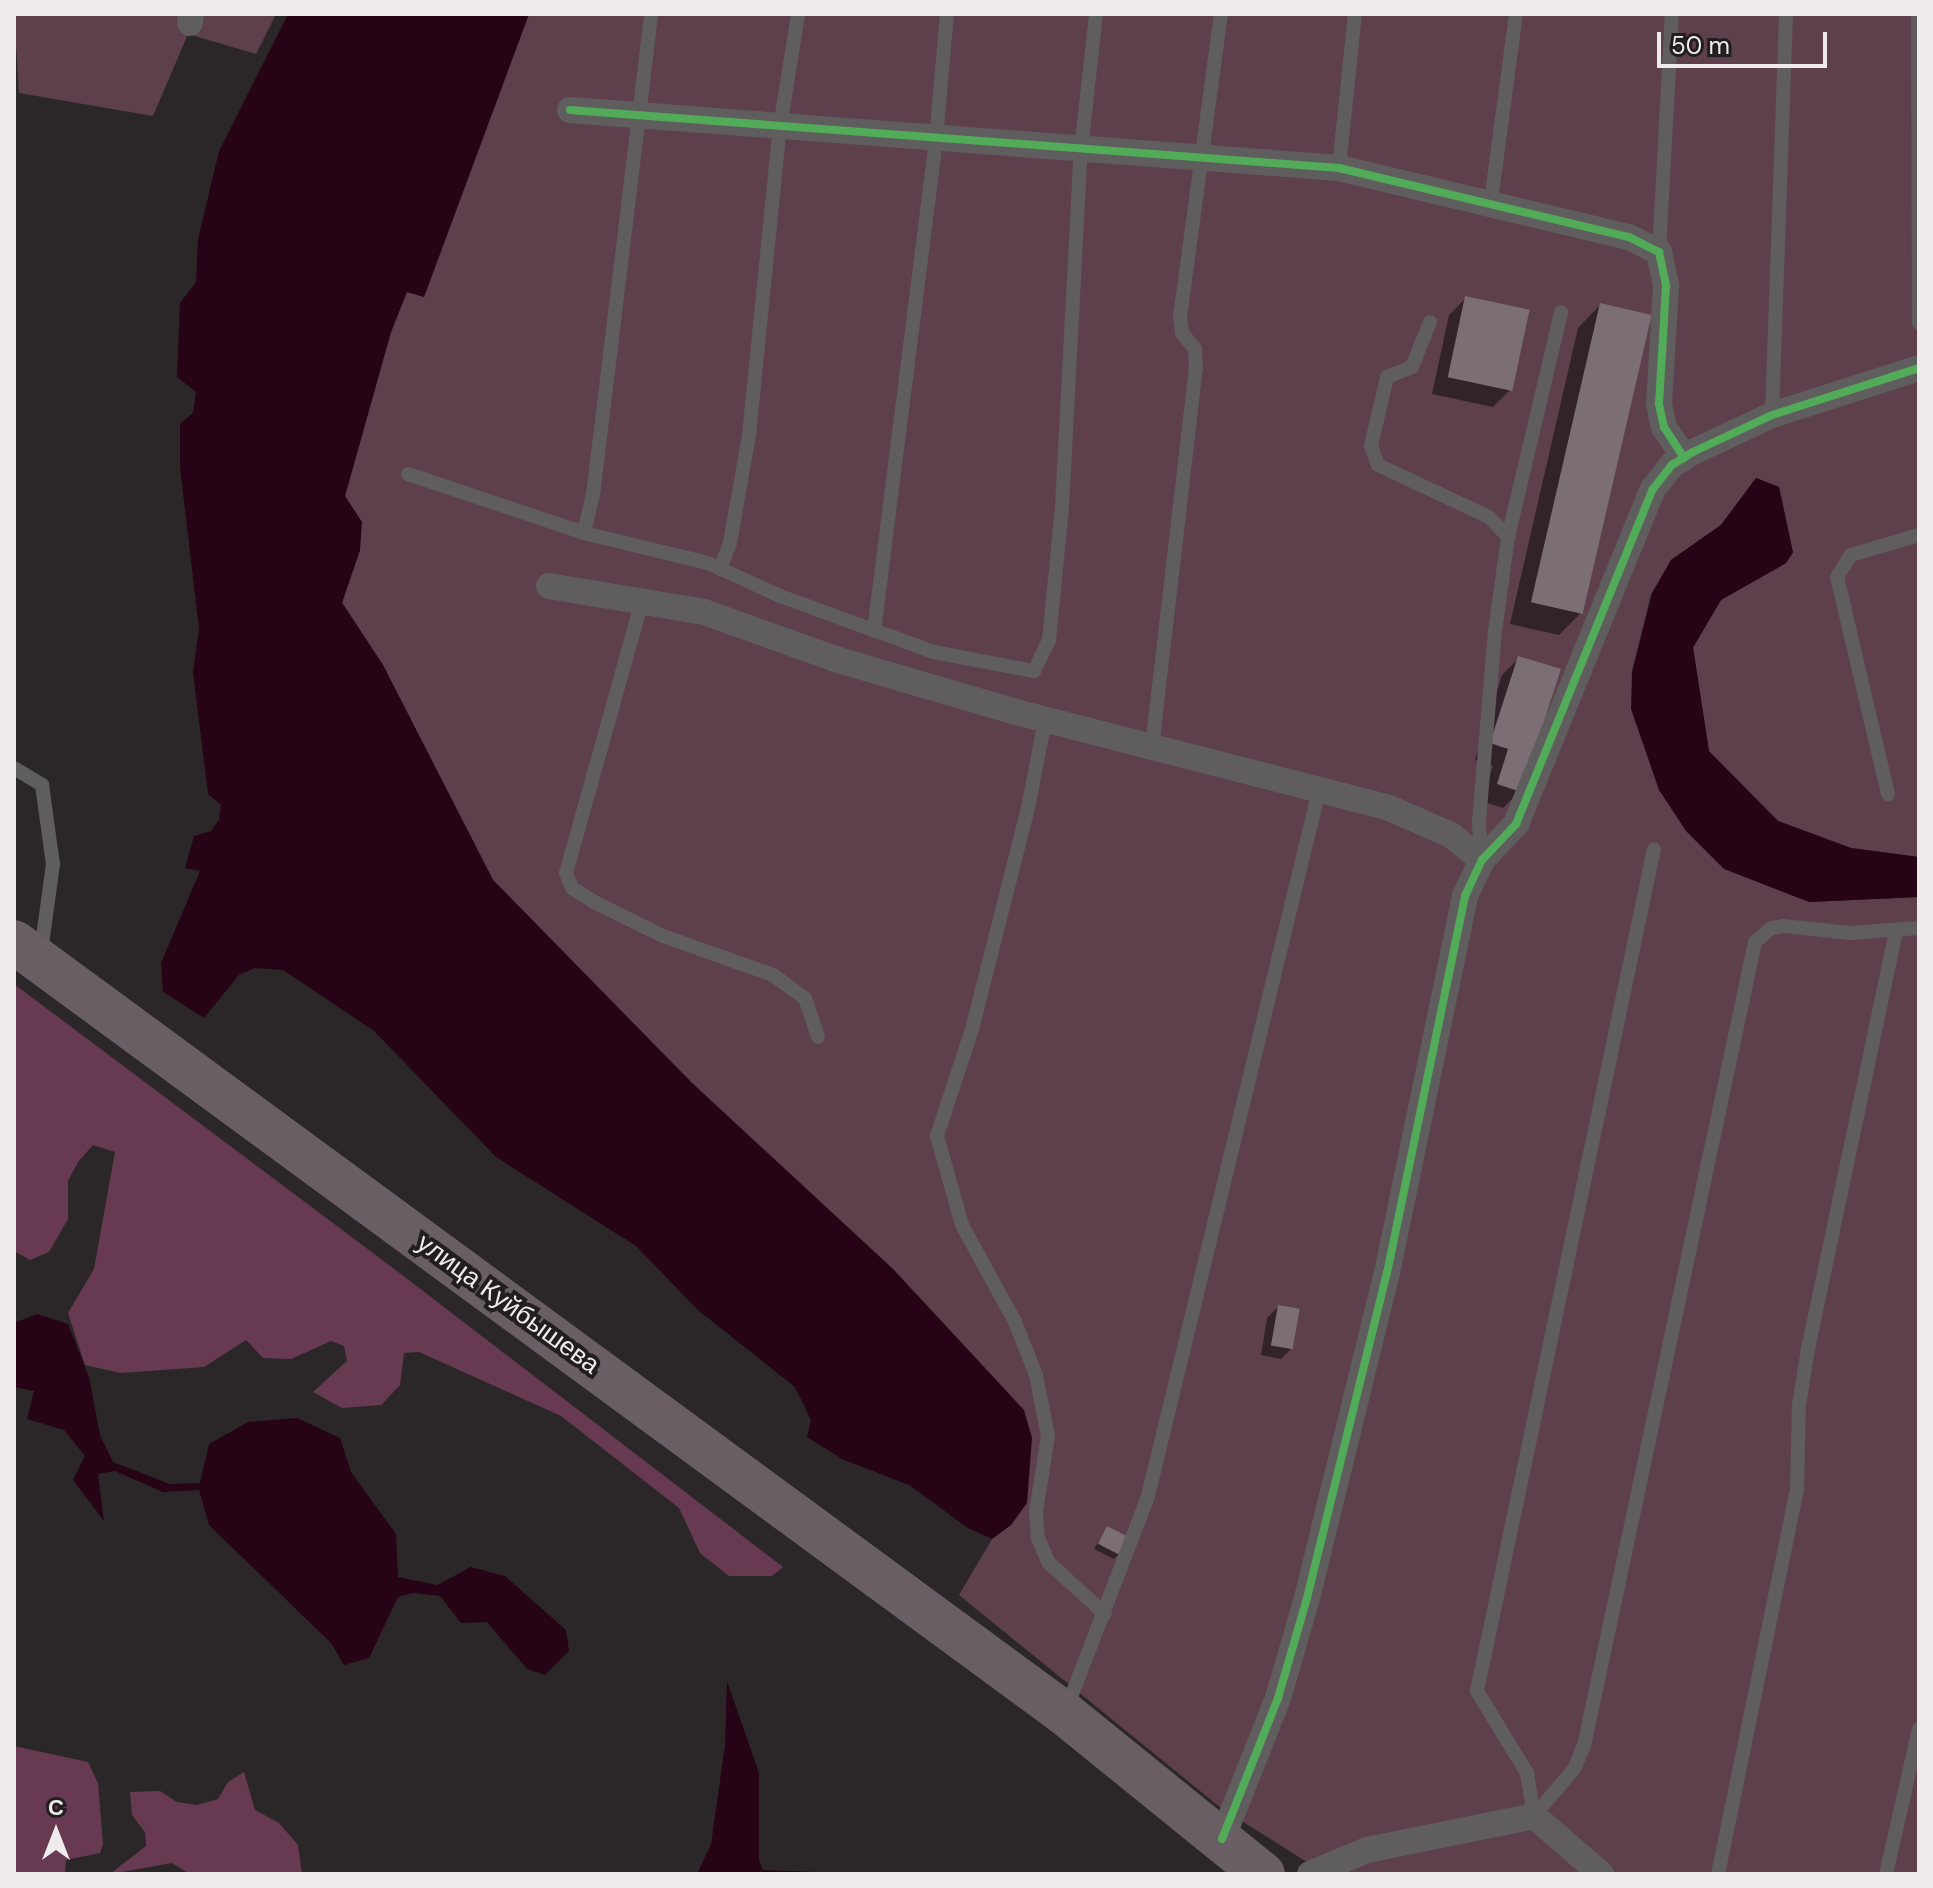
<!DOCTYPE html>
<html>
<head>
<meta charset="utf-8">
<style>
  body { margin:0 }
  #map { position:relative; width:1933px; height:1888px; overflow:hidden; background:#2b2729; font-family:"DM Sans",sans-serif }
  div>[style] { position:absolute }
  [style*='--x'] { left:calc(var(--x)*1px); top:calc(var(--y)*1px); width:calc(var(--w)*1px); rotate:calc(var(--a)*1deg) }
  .green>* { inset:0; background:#5e404d }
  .forest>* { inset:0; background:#683a51 }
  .water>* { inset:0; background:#260415 }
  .shadow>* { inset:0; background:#0007 }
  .building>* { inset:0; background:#7b6e74; transform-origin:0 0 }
  .service>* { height:14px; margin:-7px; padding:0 7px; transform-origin:7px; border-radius:7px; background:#605d5e }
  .minor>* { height:26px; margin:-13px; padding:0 13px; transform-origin:13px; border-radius:13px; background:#605d5e }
  .trunk>* { height:44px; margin:-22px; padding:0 22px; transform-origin:22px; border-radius:22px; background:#685e63 }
  .cycleway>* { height:8px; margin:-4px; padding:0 4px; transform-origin:4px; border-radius:4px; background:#51ab58 }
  span { translate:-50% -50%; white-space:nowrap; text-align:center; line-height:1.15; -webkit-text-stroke:8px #221d1f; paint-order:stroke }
  .street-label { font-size:26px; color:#efebed }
  .frame { position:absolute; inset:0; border:16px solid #efebed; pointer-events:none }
  .north { position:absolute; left:16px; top:1792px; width:80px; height:80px; -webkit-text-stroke:6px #221d1f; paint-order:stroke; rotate:0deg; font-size:22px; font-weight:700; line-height:32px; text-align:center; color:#efebed }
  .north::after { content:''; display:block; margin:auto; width:28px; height:36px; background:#efebed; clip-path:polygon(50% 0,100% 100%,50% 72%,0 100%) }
  .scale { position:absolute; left:1657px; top:32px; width:170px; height:36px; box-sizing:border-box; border:4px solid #efebed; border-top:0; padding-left:10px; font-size:24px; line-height:28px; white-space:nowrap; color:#efebed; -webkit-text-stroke:6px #221d1f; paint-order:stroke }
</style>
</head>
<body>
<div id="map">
  <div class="green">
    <i style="clip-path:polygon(14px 14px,276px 14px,256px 54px,188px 34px,153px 116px,19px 93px)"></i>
    <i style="clip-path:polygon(529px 14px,1919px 14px,1919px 857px,1851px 848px,1778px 821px,1709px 752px,1693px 648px,1721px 600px,1786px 563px,1793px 553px,1779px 487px,1756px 478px,1721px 525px,1671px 560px,1651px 594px,1632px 672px,1809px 902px,1919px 897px,1919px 1874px,1326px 1874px,1221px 1808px,959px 1595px,992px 1539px,1011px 1525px,894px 1270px,692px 1083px,493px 880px,383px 665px,342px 602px,360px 550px,345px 496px,391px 332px,407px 292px,424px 297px)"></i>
  </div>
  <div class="forest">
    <i style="clip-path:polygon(14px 984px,397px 1271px,783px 1567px,772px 1576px,729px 1576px,700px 1553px,679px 1508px,561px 1416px,419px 1352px,404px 1353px,400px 1385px,381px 1405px,342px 1408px,313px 1392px,347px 1361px,344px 1346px,331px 1341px,291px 1359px,263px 1358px,246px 1340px,204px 1367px,121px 1373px,85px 1365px,68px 1313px,94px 1269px,115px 1152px,93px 1145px,78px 1162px,68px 1181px,68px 1219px,49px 1252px,30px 1260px,14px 1251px)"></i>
    <i style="clip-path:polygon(14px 1746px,88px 1762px,98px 1783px,103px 1844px,100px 1853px,66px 1860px,65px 1874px,14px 1874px)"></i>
    <i style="clip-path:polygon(244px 1772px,255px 1810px,279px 1823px,298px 1845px,302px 1874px,190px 1874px,172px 1863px,110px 1874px,146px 1846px,145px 1832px,132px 1815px,130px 1792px,160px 1791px,177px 1802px,197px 1805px,218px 1799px,228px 1782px)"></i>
  </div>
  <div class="water">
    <i style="clip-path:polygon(288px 14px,529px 14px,424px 297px,407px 292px,391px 332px,345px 496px,362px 522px,360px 550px,342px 603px,383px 665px,493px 880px,692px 1083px,894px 1270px,1024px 1410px,1032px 1438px,1027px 1503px,1011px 1525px,992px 1539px,968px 1528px,909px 1485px,844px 1460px,807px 1437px,811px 1420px,795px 1387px,699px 1311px,636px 1246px,496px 1157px,374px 1031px,283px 970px,255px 968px,239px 975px,204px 1018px,163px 992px,161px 963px,200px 871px,185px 868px,194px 836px,211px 831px,219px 820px,221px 805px,208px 794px,193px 672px,199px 629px,180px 467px,180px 424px,193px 413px,196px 392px,177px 377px,180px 303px,196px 282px,198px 239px,219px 151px)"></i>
    <i style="clip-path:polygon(1756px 478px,1779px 487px,1793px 552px,1786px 563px,1721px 600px,1693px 647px,1709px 751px,1778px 821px,1851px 848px,1919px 857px,1919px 897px,1809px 902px,1724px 869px,1686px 831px,1659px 790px,1631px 709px,1632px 672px,1652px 594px,1671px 560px,1721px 525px)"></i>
    <i style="clip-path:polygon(37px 1314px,68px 1324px,89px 1377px,100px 1435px,113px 1462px,170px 1484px,200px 1483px,209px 1444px,248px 1422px,297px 1418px,340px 1438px,351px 1472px,396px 1534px,398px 1577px,437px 1585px,471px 1567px,505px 1576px,566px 1630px,569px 1651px,545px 1675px,527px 1669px,487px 1622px,461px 1623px,440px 1596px,413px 1593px,398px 1597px,369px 1658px,344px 1665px,331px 1643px,209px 1525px,199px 1490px,163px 1492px,115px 1471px,98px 1474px,104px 1521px,73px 1480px,85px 1456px,64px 1430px,27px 1419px,34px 1391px,14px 1387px,14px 1323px)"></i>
    <i style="clip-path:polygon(727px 1681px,759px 1773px,759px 1860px,763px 1870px,870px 1874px,697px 1874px,711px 1844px,725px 1745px)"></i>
  </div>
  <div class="shadow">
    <i style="clip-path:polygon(1466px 298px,1510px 390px,1493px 407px,1432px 394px,1449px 315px)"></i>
    <i style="clip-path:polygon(1600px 305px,1582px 612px,1559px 635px,1510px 624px,1578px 328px)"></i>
    <i style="clip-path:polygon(1519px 658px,1520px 791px,1503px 808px,1481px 801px,1493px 766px,1475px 760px,1502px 675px)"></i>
    <i style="clip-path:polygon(1278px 1307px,1292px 1348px,1281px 1359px,1261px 1355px,1267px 1318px)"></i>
    <i style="clip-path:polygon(1107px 1528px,1119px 1554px,1114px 1559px,1094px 1549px)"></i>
  </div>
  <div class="building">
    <i style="left:1465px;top:296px;width:66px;height:83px;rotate:12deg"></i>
    <i style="left:1600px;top:303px;width:53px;height:307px;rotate:13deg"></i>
    <i style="clip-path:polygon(1518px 656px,1561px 669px,1521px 792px,1497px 784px,1508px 749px,1490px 743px)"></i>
    <i style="left:1278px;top:1305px;width:22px;height:41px;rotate:10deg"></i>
    <i style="left:1107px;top:1526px;width:25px;height:20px;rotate:27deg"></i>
  </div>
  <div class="service">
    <i style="--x:1918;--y:14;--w:309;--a:89.8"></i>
    <i style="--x:1339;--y:168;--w:155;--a:-84.1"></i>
    <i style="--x:1491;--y:201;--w:189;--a:-82.4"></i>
    <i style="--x:1659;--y:252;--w:238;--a:-86.9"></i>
    <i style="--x:1430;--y:322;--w:48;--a:111.8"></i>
    <i style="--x:1412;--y:367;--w:27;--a:158"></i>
    <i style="--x:1387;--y:377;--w:71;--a:103.1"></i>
    <i style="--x:1371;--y:446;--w:20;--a:70"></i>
    <i style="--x:1378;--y:465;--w:123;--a:25.1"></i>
    <i style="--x:1489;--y:517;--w:28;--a:46"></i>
    <i style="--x:1772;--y:415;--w:401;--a:-88"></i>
    <i style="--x:408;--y:474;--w:186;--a:18.5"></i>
    <i style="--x:584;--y:533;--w:128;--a:13.6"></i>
    <i style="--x:708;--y:563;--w:79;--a:24.6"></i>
    <i style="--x:780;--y:596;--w:164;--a:20"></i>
    <i style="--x:934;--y:652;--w:102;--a:10.8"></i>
    <i style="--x:1034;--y:671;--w:34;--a:-64"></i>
    <i style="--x:1049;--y:640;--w:134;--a:-84.4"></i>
    <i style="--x:1062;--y:507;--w:358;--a:-87"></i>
    <i style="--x:1081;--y:150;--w:137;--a:-83.7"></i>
    <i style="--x:584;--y:533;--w:39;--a:-77"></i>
    <i style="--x:593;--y:495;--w:484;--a:-83.1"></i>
    <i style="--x:720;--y:569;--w:28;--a:-69"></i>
    <i style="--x:730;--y:543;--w:110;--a:-80"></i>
    <i style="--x:749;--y:435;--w:310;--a:-84.3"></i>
    <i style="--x:780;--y:127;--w:114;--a:-80.9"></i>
    <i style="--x:642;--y:601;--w:282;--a:105.6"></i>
    <i style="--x:566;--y:873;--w:16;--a:68"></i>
    <i style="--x:572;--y:888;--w:26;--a:32"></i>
    <i style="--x:594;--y:902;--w:77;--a:26.2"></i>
    <i style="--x:663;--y:936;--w:117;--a:19.5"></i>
    <i style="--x:773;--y:975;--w:39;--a:36"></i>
    <i style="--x:805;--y:998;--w:41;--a:71.6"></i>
    <i style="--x:874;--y:631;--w:496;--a:-82.8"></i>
    <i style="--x:936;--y:139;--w:125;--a:-85"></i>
    <i style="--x:1045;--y:720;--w:90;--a:100.9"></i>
    <i style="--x:1028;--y:808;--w:228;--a:104.2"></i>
    <i style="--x:972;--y:1029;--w:113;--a:108.1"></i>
    <i style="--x:937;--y:1136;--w:92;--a:74.3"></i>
    <i style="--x:962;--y:1225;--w:111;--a:61.3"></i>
    <i style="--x:1015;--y:1322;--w:57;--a:68.4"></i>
    <i style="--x:1036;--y:1375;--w:62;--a:78.9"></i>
    <i style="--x:1048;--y:1436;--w:77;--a:99"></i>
    <i style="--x:1036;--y:1512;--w:26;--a:86"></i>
    <i style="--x:1038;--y:1538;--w:26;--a:67"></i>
    <i style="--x:1048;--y:1562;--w:77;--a:42.4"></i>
    <i style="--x:1152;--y:747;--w:382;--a:-83.4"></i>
    <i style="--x:1196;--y:368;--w:19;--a:-93"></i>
    <i style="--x:1195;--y:349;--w:21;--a:-129"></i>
    <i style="--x:1182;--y:333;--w:16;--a:-97"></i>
    <i style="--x:1180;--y:317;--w:306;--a:-82.3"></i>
    <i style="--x:14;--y:768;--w:33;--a:31"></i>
    <i style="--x:42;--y:785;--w:80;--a:82.1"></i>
    <i style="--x:53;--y:864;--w:89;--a:97.8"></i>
    <i style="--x:1888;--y:794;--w:223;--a:-103.2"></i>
    <i style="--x:1837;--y:577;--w:26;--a:-58"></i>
    <i style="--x:1851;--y:555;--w:71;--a:-16.4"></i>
    <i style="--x:1482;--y:859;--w:38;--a:-95"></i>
    <i style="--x:1479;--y:821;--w:191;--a:-85.2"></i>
    <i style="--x:1495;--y:631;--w:95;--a:-82.1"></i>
    <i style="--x:1508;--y:537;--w:231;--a:-76.7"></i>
    <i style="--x:1066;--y:1710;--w:229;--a:-69"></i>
    <i style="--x:1148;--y:1496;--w:725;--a:-76.37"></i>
    <i style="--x:1534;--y:1816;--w:62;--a:-49.6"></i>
    <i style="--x:1574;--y:1769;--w:25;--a:-67"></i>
    <i style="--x:1584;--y:1746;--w:822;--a:-77.99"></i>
    <i style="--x:1755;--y:942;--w:21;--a:-41"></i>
    <i style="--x:1771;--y:928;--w:13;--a:-9"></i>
    <i style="--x:1784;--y:926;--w:65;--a:6.1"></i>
    <i style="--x:1849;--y:933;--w:70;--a:-4.1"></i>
    <i style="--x:1534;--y:1816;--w:44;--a:-99.2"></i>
    <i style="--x:1527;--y:1773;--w:96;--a:-121.4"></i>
    <i style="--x:1477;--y:1691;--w:860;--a:-78.13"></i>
    <i style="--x:1718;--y:1874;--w:392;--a:-78.4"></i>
    <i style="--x:1797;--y:1490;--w:85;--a:-88.7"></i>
    <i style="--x:1799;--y:1405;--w:57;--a:-80.9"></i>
    <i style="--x:1808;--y:1349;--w:425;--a:-78.1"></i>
    <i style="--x:1886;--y:1874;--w:149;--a:-77.2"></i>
  </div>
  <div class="minor">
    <i style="--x:190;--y:23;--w:9;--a:-84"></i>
    <i style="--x:570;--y:110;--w:771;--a:4.31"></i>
    <i style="--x:1339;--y:168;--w:298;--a:13.4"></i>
    <i style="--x:1629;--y:237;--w:34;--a:27"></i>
    <i style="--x:1659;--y:252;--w:35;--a:78"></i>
    <i style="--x:1666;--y:286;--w:118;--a:93.4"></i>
    <i style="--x:1659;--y:404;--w:24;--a:78"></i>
    <i style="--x:1664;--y:427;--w:37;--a:57"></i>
    <i style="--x:549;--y:586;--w:157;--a:9.5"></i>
    <i style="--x:704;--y:612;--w:139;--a:19.7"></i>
    <i style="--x:835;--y:659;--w:193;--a:16.3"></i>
    <i style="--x:1020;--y:713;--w:381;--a:14.4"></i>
    <i style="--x:1389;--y:808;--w:68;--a:23.5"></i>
    <i style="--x:1451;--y:835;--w:40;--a:39"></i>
    <i style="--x:1222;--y:1839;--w:152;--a:-68.3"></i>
    <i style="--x:1278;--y:1698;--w:104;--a:-73.8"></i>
    <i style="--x:1307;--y:1598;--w:335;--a:-76.2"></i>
    <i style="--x:1387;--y:1273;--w:385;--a:-78.3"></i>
    <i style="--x:1465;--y:896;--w:40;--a:-65"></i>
    <i style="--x:1482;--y:860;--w:50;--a:-46.6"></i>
    <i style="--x:1516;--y:824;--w:362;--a:-67.8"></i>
    <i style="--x:1653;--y:489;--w:31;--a:-52"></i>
    <i style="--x:1672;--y:465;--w:25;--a:-32"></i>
    <i style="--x:1693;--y:452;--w:87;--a:-25.1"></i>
    <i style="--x:1772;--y:415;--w:154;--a:-17.7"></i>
    <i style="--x:1310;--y:1874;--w:62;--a:-22.8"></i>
    <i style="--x:1367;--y:1850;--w:170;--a:-11.5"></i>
    <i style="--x:1534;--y:1816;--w:89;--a:40.9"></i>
  </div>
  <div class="trunk">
    <i style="--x:14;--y:942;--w:1303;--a:36.29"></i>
    <i style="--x:1064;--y:1713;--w:256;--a:39"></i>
  </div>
  <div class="cycleway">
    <i style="--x:570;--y:110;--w:771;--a:4.31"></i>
    <i style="--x:1339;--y:168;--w:298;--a:13.4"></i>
    <i style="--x:1629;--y:237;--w:34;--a:27"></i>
    <i style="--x:1659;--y:252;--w:35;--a:78"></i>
    <i style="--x:1666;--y:286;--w:118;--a:93.4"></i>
    <i style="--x:1659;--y:404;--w:24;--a:78"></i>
    <i style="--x:1664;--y:427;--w:37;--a:57"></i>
    <i style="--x:1222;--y:1839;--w:152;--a:-68.3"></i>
    <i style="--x:1278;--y:1698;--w:104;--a:-73.8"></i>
    <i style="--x:1307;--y:1598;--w:335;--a:-76.2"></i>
    <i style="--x:1387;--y:1273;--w:385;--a:-78.3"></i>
    <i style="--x:1465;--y:896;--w:40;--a:-65"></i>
    <i style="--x:1482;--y:860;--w:50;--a:-46.6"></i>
    <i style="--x:1516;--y:824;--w:362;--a:-67.8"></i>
    <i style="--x:1653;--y:489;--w:31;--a:-52"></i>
    <i style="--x:1672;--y:465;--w:25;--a:-32"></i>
    <i style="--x:1693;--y:452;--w:87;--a:-25.1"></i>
    <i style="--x:1772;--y:415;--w:154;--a:-17.7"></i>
  </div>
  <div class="street-label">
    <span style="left:508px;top:1304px;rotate:36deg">улица Куйбышева</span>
  </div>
  <div class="frame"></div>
  <div class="north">С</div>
  <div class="scale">50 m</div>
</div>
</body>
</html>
